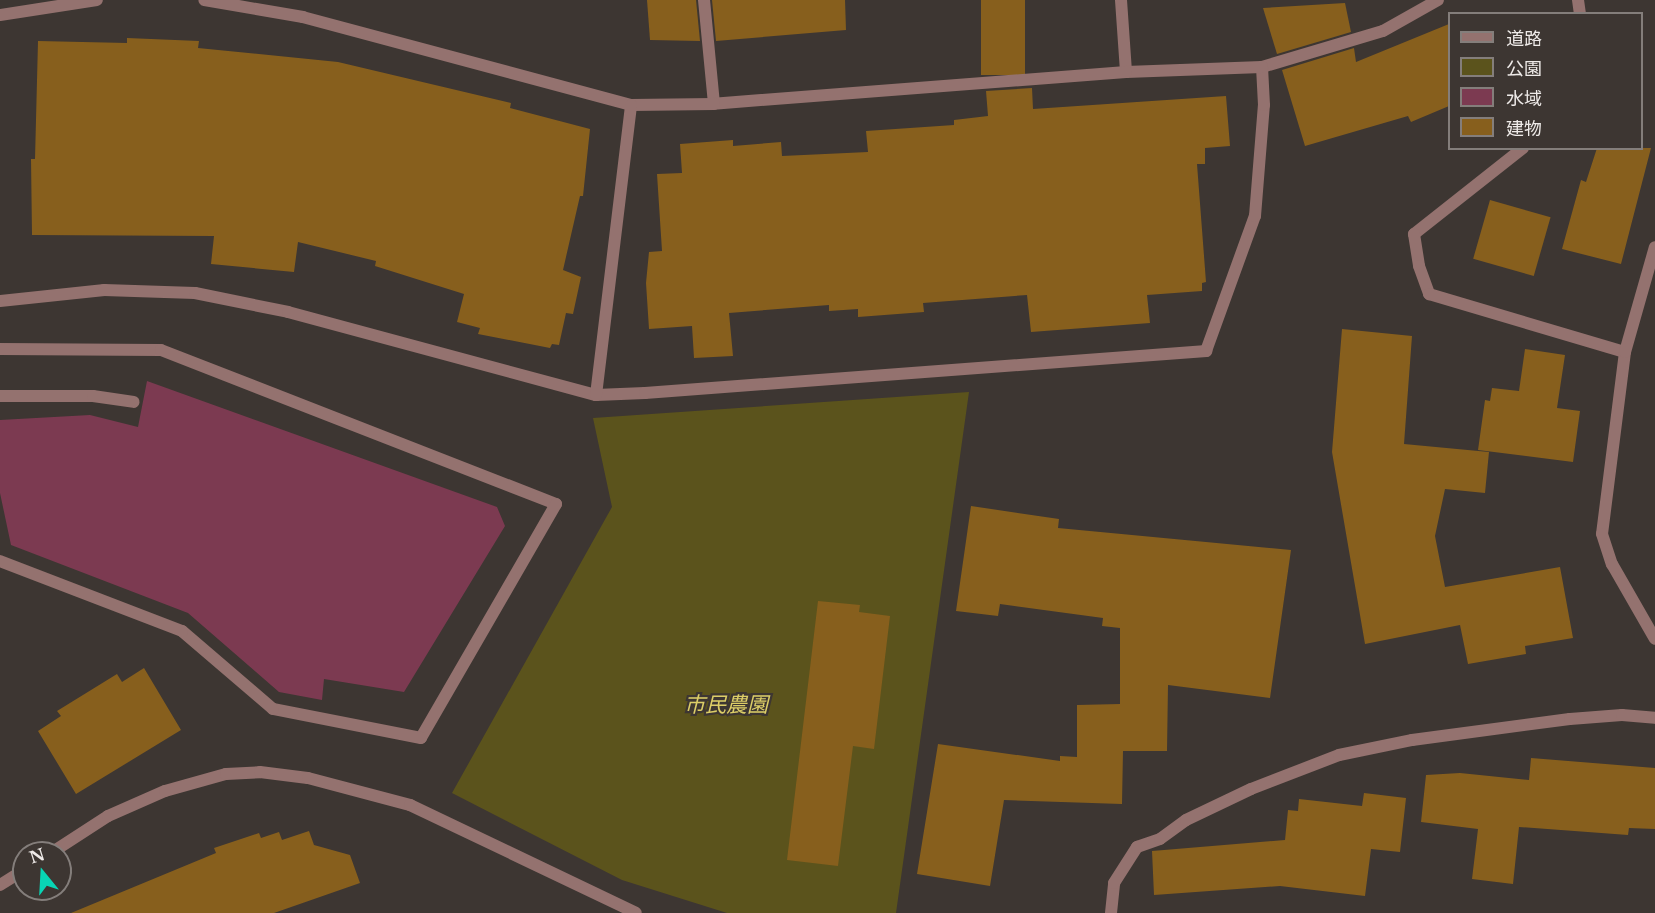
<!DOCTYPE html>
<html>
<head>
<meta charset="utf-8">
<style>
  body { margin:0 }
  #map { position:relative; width:1655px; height:913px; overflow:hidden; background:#3d3632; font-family:"Libre Baskerville","Noto Sans JP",serif }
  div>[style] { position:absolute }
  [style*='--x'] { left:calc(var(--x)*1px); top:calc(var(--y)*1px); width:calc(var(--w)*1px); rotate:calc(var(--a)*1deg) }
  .green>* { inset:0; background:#5b531c }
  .water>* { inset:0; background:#7c3a51 }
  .building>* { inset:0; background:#875f1d; transform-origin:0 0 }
  .lane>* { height:12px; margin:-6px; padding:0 6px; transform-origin:6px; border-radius:6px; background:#94726f }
  .street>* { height:12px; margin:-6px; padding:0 6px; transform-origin:6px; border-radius:6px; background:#94726f }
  span { translate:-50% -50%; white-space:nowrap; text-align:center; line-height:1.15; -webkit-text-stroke:4.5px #3d3632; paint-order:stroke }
  .park-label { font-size:21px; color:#dccd67; font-style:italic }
  .legend { position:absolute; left:1448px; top:12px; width:195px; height:138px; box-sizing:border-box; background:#3d3632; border:2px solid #847e7b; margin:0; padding:8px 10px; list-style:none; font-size:18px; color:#efebe9 }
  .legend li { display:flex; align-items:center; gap:12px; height:30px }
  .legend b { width:30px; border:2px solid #847e7b }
  .north { position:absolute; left:12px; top:841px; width:60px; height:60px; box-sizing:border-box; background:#3d3632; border:2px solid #847e7b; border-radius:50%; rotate:342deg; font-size:16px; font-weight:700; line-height:24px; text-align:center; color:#efebe9 }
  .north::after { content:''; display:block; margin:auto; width:21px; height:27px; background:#08d5b5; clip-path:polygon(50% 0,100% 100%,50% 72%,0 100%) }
</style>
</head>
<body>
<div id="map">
  <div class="green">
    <i style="clip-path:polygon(969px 392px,896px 913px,727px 913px,622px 880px,452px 793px,612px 507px,593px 418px)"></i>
  </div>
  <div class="water">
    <i style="clip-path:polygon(147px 381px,497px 507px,505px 526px,404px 692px,324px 679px,322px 700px,279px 692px,188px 613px,11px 545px,0 493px,0 420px,90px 415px,138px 427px)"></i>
  </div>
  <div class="building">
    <i style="clip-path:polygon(647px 0,696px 0,700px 41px,650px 40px)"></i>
    <i style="clip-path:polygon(712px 0,845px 0,846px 30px,716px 41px)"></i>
    <i style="left:981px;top:0;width:44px;height:75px"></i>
    <i style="clip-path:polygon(1345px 3px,1351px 32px,1277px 54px,1263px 8px)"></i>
    <i style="clip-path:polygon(1449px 24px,1449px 106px,1411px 122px,1408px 116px,1305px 146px,1282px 70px,1354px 48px,1356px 62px)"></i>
    <i style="clip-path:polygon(127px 38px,199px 41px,198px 48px,338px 62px,511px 103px,510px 108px,590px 129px,583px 196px,580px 196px,563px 270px,581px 277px,573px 314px,566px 313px,559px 345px,552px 344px,550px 348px,478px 334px,480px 328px,457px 322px,464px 294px,375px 266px,376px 261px,298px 242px,294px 272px,211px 264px,214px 236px,32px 235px,31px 159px,35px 159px,38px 41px,127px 43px)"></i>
    <i style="clip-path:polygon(1032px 88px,1033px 109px,1226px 96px,1230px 146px,1205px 148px,1205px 164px,1197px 164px,1206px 282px,1202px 283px,1202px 291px,1147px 295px,1150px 323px,1031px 332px,1027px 295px,923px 303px,924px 312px,858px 317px,858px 309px,829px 311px,829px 305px,729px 313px,733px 356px,694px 358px,692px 326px,649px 329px,646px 283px,649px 252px,662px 251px,657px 174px,682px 173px,680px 144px,733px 140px,733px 146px,781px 142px,782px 156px,868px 152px,866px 131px,954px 125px,954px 120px,988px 116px,986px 91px)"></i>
    <i style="clip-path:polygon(1597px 148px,1651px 148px,1621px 264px,1562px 249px,1581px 180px,1586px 182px)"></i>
    <i style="left:1490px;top:200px;width:63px;height:61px;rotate:16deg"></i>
    <i style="clip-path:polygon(1342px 329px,1412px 336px,1404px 444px,1489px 452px,1485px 493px,1445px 489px,1435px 536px,1445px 587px,1560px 567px,1573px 638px,1525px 646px,1526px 654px,1468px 664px,1460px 625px,1365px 644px,1332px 452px)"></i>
    <i style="clip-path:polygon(1525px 349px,1565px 355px,1557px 408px,1580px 411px,1573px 462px,1478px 450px,1485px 400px,1490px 401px,1492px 388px,1519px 391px)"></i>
    <i style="clip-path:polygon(971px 506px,1059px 519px,1058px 528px,1291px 550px,1270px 698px,1168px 685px,1167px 751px,1123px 751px,1122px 804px,1004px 800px,990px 886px,917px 874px,938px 744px,1060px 761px,1060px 756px,1077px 757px,1077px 705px,1120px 704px,1120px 628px,1102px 626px,1103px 618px,1000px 604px,998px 616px,956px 611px)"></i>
    <i style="clip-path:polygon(818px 601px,860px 605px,859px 612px,890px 616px,874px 749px,853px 746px,838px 866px,787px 860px)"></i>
    <i style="clip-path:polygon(144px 668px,181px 730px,76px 794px,38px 731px,61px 716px,57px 711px,117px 674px,122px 682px)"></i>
    <i style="clip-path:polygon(1531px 758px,1655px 768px,1655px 829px,1629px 828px,1628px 835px,1519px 827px,1513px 884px,1472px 879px,1478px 829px,1421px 822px,1426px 775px,1460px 773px,1529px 780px)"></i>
    <i style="clip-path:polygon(1364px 793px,1406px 798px,1400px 852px,1371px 849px,1365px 896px,1280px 886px,1154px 895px,1152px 851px,1285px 840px,1288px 810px,1298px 811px,1299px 799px,1362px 806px)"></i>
    <i style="clip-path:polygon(309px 831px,314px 845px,350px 855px,360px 883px,274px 913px,71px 913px,216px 853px,214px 848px,259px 833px,261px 838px,279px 832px,282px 840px)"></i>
  </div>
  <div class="lane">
    <i style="--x:0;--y:349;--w:161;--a:0.4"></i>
    <i style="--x:161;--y:350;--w:424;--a:21.3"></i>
    <i style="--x:556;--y:504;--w:270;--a:120"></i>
    <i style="--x:421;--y:738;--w:151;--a:-168.9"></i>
    <i style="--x:273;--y:709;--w:120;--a:-139.4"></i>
    <i style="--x:182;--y:631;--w:195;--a:-159"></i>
    <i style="--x:0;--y:396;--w:93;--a:0"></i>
    <i style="--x:93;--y:396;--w:41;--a:8.3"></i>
  </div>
  <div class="street">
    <i style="--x:704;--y:0;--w:104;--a:84.5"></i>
    <i style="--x:1121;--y:0;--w:72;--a:86"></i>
    <i style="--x:1578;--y:0;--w:14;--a:82"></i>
    <i style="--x:0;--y:15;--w:98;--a:-8.8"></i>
    <i style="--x:1262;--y:67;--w:126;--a:-16.6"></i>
    <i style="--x:1383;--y:31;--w:63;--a:-29.4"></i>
    <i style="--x:1523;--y:148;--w:139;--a:141.7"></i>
    <i style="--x:1414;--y:234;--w:32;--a:81"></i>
    <i style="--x:1419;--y:266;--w:30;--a:70"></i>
    <i style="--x:1429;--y:294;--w:204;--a:16.5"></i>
    <i style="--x:1625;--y:352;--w:183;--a:97.2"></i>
    <i style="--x:1602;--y:534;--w:32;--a:72"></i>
    <i style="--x:1612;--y:564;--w:86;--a:60.2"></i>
    <i style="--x:0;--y:301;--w:105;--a:-6"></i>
    <i style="--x:104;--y:290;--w:91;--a:1.9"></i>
    <i style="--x:195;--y:293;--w:95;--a:11.5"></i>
    <i style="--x:288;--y:312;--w:319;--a:15.1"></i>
    <i style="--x:596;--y:395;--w:49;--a:-2.3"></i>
    <i style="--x:645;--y:393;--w:563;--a:-4.28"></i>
    <i style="--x:1206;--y:351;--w:144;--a:-70.1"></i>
    <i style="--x:1255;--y:216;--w:111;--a:-85.4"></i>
    <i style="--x:1264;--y:105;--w:38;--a:-93"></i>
    <i style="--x:1262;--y:67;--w:136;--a:177.9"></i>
    <i style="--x:1126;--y:72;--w:413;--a:175.6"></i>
    <i style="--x:714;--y:104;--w:83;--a:179.3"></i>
    <i style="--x:631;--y:105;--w:340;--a:-165"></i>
    <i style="--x:303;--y:17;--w:100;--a:-170.3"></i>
    <i style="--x:1625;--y:352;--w:109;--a:-74.1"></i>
    <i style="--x:596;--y:395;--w:292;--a:-83.1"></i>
    <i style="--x:51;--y:853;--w:68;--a:-33"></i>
    <i style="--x:108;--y:816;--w:62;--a:-23.7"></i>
    <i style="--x:165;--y:791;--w:63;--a:-15.6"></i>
    <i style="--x:226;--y:774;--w:34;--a:-3"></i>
    <i style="--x:260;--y:772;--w:48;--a:7.1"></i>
    <i style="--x:308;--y:778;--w:106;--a:14.8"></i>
    <i style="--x:410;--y:805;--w:250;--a:25.5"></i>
    <i style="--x:0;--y:885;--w:28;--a:-32"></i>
    <i style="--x:1111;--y:913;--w:30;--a:-84"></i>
    <i style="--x:1114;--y:883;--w:43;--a:-57.4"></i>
    <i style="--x:1137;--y:847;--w:24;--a:-19"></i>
    <i style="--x:1160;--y:839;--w:32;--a:-36"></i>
    <i style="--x:1186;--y:820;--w:72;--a:-25.5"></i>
    <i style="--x:1251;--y:789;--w:94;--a:-21.1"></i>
    <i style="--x:1339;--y:755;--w:75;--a:-11.6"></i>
    <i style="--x:1412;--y:740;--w:159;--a:-7.6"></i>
    <i style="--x:1570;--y:719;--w:52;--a:-4.4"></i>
    <i style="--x:1622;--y:715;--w:33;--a:5"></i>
  </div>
  <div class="park-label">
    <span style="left:726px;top:705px">市民農園</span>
  </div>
  <ul class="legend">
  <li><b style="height:8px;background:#94726f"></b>道路</li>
  <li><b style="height:16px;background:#5b531c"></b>公園</li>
  <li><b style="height:16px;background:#7c3a51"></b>水域</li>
  <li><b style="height:16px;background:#875f1d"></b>建物</li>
  </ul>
  <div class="north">N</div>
</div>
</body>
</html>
